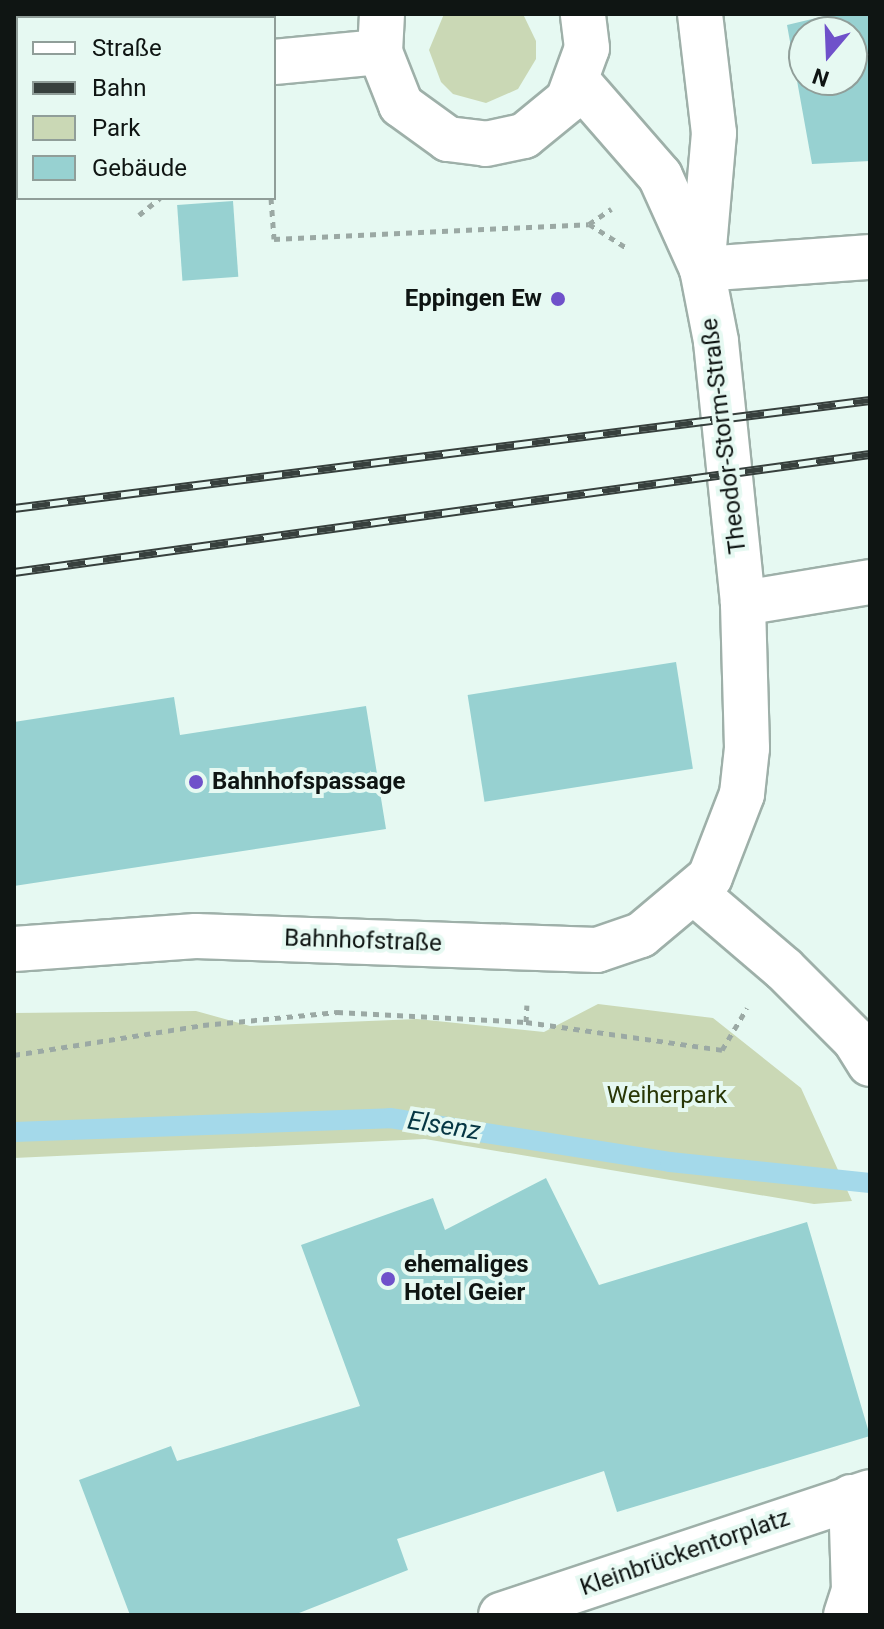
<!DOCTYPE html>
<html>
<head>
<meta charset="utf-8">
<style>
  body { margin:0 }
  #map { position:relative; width:884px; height:1629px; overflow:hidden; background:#e6f9f2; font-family:Roboto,sans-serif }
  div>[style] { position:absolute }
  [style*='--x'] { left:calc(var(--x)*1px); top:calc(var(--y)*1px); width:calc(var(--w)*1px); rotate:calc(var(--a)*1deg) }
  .green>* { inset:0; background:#cad8b5 }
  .stream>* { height:20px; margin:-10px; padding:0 10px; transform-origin:10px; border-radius:10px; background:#a4d9ea }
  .building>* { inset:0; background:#97d1d1; transform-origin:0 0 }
  .path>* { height:5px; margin-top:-2.5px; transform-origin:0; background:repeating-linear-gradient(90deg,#9ba9a4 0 6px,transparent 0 12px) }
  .roads { filter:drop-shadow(2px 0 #9eb0a9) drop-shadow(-2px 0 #9eb0a9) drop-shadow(0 2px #9eb0a9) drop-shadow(0 -2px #9eb0a9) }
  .minor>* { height:44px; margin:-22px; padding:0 22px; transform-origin:22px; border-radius:22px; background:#fff }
  .rail>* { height:9px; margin-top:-4.5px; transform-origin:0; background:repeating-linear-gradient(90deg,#e6f9f2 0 18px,#37403d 0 36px); box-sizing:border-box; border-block:2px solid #37403d }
  .dots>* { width:22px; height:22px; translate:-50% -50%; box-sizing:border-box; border:4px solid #e6f9f2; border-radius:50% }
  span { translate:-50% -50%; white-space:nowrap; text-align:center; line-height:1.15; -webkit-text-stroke:8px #e6f9f2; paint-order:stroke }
  .poi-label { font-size:24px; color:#0f1513; font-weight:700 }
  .right { translate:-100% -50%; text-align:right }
  .left { translate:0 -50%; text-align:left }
  .street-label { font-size:24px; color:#0f1513 }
  .park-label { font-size:24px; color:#293707 }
  .water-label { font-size:26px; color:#053643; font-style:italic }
  .frame { position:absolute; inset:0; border:16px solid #0f1513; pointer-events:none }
  .legend { position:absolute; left:16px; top:16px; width:260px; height:184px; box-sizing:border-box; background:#e6f9f2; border:2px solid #909e99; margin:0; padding:10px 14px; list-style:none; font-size:24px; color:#0f1513 }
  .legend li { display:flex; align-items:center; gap:16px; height:40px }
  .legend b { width:40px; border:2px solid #909e99 }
  .north { position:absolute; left:788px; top:16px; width:80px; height:80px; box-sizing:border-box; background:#e6f9f2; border:2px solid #909e99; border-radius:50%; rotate:199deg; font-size:22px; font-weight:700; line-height:32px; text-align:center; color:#0f1513 }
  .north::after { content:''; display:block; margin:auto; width:28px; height:36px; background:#6f51ca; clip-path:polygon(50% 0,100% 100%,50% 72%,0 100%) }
</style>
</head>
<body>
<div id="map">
  <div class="green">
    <i style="clip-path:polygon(444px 14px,523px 14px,536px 41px,536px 59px,518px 89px,486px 103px,453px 94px,441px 82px,429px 50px)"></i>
    <i style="clip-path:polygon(598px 1004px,713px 1018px,801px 1088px,852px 1201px,814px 1204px,425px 1139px,14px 1158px,14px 1013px,196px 1011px,250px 1026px,417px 1019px,544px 1032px)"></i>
  </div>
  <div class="stream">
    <i style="--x:14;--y:1132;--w:376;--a:-2.1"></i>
    <i style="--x:390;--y:1118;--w:283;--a:8.9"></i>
    <i style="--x:670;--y:1162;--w:201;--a:6"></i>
  </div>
  <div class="building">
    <i style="clip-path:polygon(evenodd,833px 14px,870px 14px,870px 161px,812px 164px,787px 25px,833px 14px,804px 32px,852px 32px,852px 80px,804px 80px,804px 32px)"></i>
    <i style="left:233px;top:201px;width:76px;height:56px;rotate:86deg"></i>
    <i style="left:676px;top:662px;width:108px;height:211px;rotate:81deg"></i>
    <i style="clip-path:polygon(174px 697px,180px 735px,366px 706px,386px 829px,14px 886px,14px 722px)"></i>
    <i style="clip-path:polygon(546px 1178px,599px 1285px,807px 1222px,870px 1436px,617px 1512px,604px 1471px,397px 1539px,408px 1570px,294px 1615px,130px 1615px,79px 1480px,171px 1446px,177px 1461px,360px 1406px,301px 1245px,433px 1198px,445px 1230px)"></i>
  </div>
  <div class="path">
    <i style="--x:271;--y:198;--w:41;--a:85.8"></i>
    <i style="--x:274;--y:239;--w:315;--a:-2.7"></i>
    <i style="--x:589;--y:224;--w:45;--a:32.3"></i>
    <i style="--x:139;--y:215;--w:27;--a:-39"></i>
    <i style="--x:589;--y:224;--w:27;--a:-34"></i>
    <i style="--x:526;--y:1022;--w:198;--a:8.1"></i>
    <i style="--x:722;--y:1050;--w:49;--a:-59.2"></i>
    <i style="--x:14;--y:1055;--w:191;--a:-9"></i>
    <i style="--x:203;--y:1025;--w:135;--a:-5.5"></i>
    <i style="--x:337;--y:1012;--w:189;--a:3"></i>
    <i style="--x:526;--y:1022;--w:17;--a:-87"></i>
  </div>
  <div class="roads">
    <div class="minor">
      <i style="--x:382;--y:14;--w:38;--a:93"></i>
      <i style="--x:380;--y:52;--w:57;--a:68.4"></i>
      <i style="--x:401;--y:105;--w:58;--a:35.9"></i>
      <i style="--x:448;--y:139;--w:38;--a:7"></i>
      <i style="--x:486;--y:144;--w:39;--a:-12"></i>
      <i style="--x:524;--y:136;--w:57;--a:-39.3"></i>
      <i style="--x:568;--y:100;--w:55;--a:-69.9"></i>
      <i style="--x:587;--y:48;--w:34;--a:-97"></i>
      <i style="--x:700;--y:14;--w:120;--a:83.3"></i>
      <i style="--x:714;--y:133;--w:137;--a:95"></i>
      <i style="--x:274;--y:62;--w:106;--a:-5.4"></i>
      <i style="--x:14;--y:87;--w:4;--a:0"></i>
      <i style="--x:702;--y:269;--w:168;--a:-4.1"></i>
      <i style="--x:743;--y:603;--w:129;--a:-9.4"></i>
      <i style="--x:695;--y:893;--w:117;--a:40.5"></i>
      <i style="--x:784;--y:969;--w:100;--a:45"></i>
      <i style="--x:855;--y:1040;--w:28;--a:58"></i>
      <i style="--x:14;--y:949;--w:182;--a:-4.1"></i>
      <i style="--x:196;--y:936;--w:401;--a:2"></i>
      <i style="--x:597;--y:950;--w:46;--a:-18.8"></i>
      <i style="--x:641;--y:935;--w:90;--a:-40"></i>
      <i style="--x:710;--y:877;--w:89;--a:-68.9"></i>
      <i style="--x:742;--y:794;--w:46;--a:-83.8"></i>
      <i style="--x:747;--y:748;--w:145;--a:-91.6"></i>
      <i style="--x:743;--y:603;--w:263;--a:-95.9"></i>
      <i style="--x:716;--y:341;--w:73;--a:-101"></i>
      <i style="--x:702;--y:269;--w:102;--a:-114.3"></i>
      <i style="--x:660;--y:176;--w:125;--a:-131.1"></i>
      <i style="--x:501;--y:1615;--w:389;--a:-18.4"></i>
      <i style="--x:846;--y:1615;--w:26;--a:-72"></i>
      <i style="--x:854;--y:1590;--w:93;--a:-91.8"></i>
    </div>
  </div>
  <div class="rail">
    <i style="--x:14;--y:508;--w:863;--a:-7.19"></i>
    <i style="--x:14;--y:572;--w:864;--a:-7.85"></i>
  </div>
  <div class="dots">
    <i style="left:558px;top:299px;background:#6f51ca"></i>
    <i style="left:196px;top:782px;background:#6f51ca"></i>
    <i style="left:388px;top:1279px;background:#6f51ca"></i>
  </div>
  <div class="poi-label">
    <span class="right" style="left:542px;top:299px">Eppingen Ew</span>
    <span class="left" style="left:212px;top:782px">Bahnhofspassage</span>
    <span class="left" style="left:404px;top:1279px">ehemaliges<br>Hotel Geier</span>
  </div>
  <div class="street-label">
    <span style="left:724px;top:436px;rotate:-97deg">Theodor-Storm-Straße</span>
    <span style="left:363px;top:941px;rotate:2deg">Bahnhofstraße</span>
    <span style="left:685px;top:1553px;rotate:-19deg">Kleinbrückentorplatz</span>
  </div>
  <div class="park-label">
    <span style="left:667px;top:1096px">Weiherpark</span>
  </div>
  <div class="water-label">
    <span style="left:444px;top:1126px;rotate:9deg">Elsenz</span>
  </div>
  <div class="frame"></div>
  <ul class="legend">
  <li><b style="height:10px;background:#fff"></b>Straße</li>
  <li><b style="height:10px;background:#37403d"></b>Bahn</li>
  <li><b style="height:22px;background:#cad8b5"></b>Park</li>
  <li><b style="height:22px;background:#97d1d1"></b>Gebäude</li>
  </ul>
  <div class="north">N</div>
</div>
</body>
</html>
